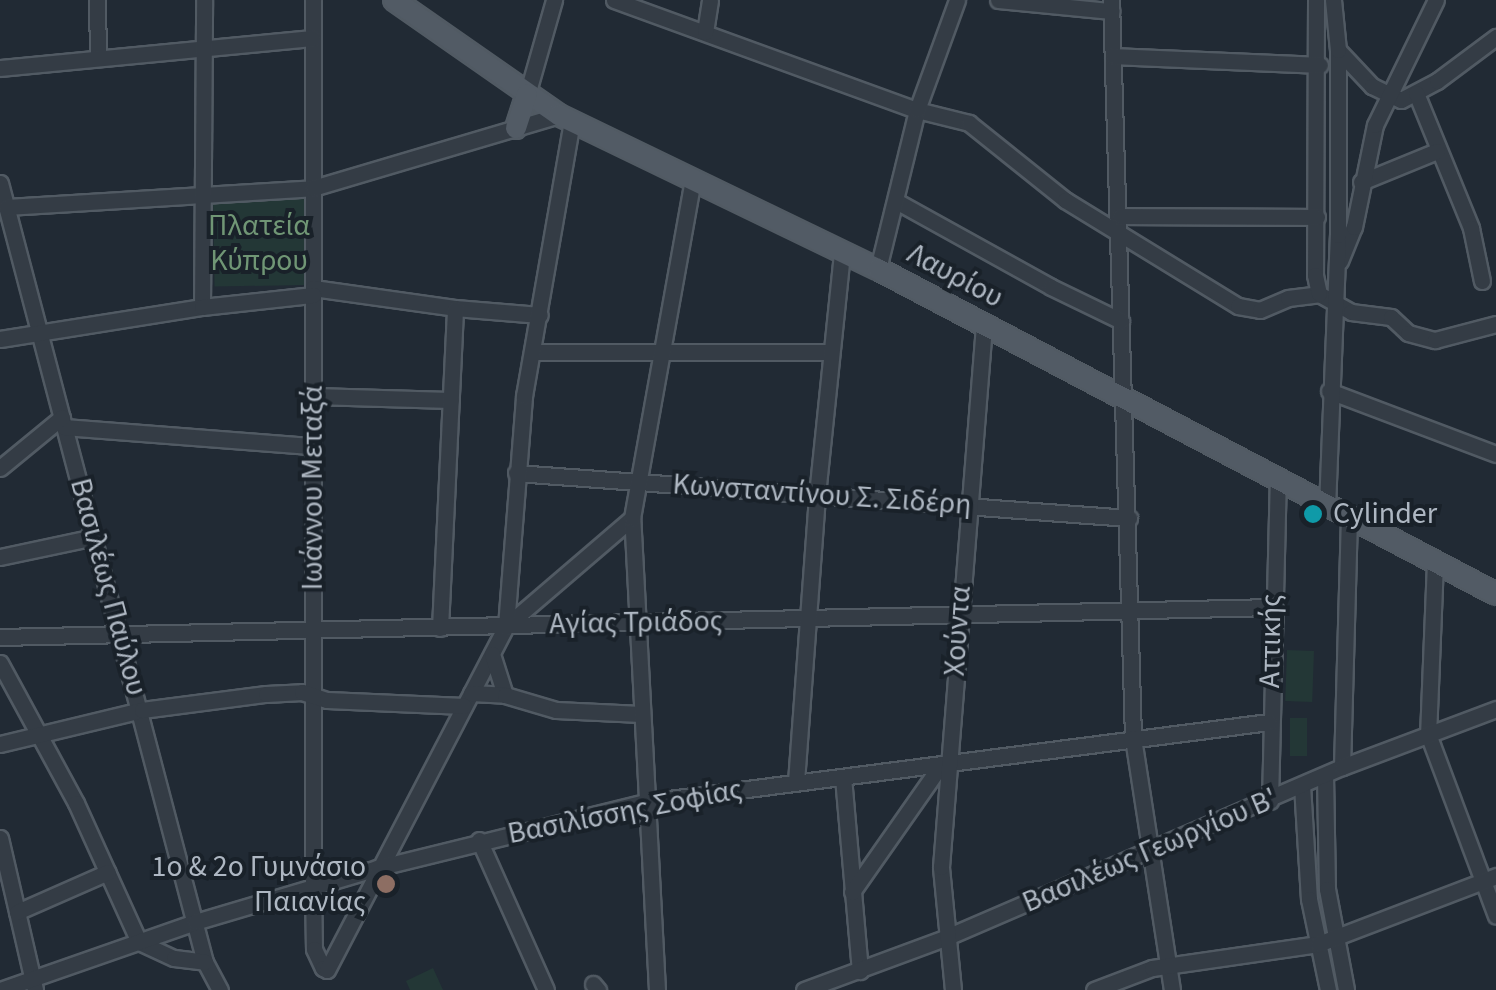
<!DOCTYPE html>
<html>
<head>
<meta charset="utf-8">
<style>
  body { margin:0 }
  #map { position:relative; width:1496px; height:990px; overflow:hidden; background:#212a34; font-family:"Source Sans 3",sans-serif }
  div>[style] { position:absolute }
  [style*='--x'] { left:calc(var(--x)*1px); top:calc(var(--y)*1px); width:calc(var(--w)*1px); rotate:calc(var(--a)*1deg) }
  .green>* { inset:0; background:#233736; transform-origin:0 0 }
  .roads { filter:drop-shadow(2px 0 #515a63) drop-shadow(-2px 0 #515a63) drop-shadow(0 2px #515a63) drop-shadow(0 -2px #515a63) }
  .minor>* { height:15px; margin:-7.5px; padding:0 7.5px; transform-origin:7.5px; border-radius:7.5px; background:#343c45 }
  .major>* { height:20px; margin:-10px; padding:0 10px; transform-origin:10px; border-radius:10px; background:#525b65 }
  .dots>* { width:28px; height:28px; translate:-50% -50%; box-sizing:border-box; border:5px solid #192129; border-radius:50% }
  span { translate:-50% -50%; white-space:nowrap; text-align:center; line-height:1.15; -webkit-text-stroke:8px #192129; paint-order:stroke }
  .park-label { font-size:30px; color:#709675 }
  .street-label { font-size:30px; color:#aeb7c2 }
  .poi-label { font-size:30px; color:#aeb7c2 }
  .left { translate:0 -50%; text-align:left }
  .right { translate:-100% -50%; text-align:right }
</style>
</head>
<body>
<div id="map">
  <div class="green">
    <i style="left:304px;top:197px;width:88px;height:91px;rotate:89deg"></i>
    <i style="left:1287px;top:650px;width:27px;height:51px;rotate:2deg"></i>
    <i style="left:1290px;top:718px;width:17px;height:38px"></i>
    <i style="clip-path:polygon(433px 968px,443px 990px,410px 990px,406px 981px)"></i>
  </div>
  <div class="roads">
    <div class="minor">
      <i style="--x:97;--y:0;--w:58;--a:89"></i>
      <i style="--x:313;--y:0;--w:887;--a:90"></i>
      <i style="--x:313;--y:887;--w:62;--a:89.1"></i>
      <i style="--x:314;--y:949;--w:21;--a:65"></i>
      <i style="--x:323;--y:968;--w:4;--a:27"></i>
      <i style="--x:327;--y:970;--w:388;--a:-62.5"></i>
      <i style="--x:506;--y:626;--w:166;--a:-40.6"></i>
      <i style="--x:614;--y:0;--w:322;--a:20"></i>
      <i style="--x:917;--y:110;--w:54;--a:14"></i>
      <i style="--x:969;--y:123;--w:123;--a:38.7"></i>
      <i style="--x:1065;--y:200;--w:203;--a:31.5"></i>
      <i style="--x:1238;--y:306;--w:22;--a:10"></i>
      <i style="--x:1260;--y:310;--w:30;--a:-23"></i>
      <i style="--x:1288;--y:298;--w:31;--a:-7"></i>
      <i style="--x:1319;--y:294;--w:37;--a:29"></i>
      <i style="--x:1351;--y:312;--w:40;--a:7.1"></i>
      <i style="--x:1391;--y:317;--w:23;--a:43"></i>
      <i style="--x:1408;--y:333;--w:28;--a:15"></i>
      <i style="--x:1435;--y:340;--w:63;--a:-14.7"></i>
      <i style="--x:998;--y:0;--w:114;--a:5.6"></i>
      <i style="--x:1111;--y:0;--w:738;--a:88.29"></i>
      <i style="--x:1133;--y:738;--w:255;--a:81.2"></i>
      <i style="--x:1316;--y:0;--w:275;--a:90.2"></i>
      <i style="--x:1315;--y:275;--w:19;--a:78"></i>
      <i style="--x:705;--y:32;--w:32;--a:-81"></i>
      <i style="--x:1338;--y:50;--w:50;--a:46.6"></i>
      <i style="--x:1372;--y:86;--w:32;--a:26"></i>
      <i style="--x:1401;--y:100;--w:41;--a:-27.8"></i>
      <i style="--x:1437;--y:81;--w:74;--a:-36.7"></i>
      <i style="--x:1113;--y:56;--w:207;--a:2.5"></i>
      <i style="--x:0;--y:68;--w:314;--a:-5.5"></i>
      <i style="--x:1416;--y:93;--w:146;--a:67.8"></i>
      <i style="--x:1471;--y:228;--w:54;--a:78.3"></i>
      <i style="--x:527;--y:95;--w:99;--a:-74.1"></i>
      <i style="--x:1361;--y:182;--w:82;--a:-22.2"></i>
      <i style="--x:0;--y:183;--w:806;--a:75.26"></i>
      <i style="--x:205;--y:962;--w:32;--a:62"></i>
      <i style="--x:896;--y:201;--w:177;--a:29"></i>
      <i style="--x:1051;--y:287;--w:78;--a:25.9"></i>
      <i style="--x:6;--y:207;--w:308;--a:-3.5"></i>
      <i style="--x:313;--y:188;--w:257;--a:-16.5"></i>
      <i style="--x:1120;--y:216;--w:197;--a:0.3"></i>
      <i style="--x:1340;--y:261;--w:37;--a:-68"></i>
      <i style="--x:1354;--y:227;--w:104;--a:-78.4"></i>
      <i style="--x:1375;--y:125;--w:139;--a:-64"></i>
      <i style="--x:878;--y:269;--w:164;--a:-76.2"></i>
      <i style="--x:917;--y:110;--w:117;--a:-70"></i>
      <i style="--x:313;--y:288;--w:143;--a:8"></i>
      <i style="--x:455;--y:308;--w:85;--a:4.7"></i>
      <i style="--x:202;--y:307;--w:307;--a:-89.6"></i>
      <i style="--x:0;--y:339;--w:205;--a:-9"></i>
      <i style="--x:202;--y:307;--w:112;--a:-6.2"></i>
      <i style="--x:532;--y:352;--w:298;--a:0"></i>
      <i style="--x:1329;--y:391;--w:178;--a:20.7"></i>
      <i style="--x:313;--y:396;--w:138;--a:1.7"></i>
      <i style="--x:64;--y:427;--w:250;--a:4.4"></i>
      <i style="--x:0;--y:468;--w:80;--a:-39.4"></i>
      <i style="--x:516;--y:473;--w:615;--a:4.2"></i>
      <i style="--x:1327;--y:507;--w:272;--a:-87.7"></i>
      <i style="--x:1338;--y:235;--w:185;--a:-90"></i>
      <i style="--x:1338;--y:50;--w:50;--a:-95.7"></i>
      <i style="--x:0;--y:557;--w:96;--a:-12"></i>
      <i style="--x:1435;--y:562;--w:172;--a:92.3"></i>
      <i style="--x:1428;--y:734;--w:194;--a:69.5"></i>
      <i style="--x:506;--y:626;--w:231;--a:-85.5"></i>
      <i style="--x:524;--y:396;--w:278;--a:-80.1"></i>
      <i style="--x:440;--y:628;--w:320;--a:-87.3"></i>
      <i style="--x:0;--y:637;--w:1271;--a:-1.35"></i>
      <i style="--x:492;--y:654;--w:43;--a:72.4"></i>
      <i style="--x:0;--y:663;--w:159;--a:61.5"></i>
      <i style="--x:76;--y:803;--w:153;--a:65.6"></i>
      <i style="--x:139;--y:942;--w:38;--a:25"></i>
      <i style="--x:174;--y:958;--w:31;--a:7"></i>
      <i style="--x:471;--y:693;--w:34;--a:3"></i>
      <i style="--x:505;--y:695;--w:53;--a:16.4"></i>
      <i style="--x:556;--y:710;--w:85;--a:2.7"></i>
      <i style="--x:0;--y:744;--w:146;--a:-13.5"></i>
      <i style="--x:142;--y:710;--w:125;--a:-7.4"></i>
      <i style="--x:266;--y:694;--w:36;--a:-3"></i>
      <i style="--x:302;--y:692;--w:26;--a:18"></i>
      <i style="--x:327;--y:700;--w:137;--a:2.5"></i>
      <i style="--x:1342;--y:767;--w:249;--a:-88.4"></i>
      <i style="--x:1325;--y:775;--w:114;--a:89"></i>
      <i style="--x:1327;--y:889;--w:103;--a:79.3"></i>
      <i style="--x:843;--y:777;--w:195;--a:85"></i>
      <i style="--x:796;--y:782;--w:288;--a:-85.8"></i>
      <i style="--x:817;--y:495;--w:245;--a:-84.1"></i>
      <i style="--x:1302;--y:785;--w:114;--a:86.5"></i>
      <i style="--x:1309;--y:899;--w:93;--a:78.2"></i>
      <i style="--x:1270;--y:801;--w:320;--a:-88.6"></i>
      <i style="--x:0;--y:838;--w:156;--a:77"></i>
      <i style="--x:479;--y:840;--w:164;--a:65.9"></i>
      <i style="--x:852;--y:892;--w:155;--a:-55"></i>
      <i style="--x:17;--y:912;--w:99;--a:-23.7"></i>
      <i style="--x:593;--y:984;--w:8;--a:50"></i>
      <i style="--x:0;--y:990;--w:207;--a:-19.2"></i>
      <i style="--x:195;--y:922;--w:190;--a:-16.5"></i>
      <i style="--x:377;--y:868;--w:277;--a:-13.8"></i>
      <i style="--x:646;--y:802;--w:628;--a:-7.32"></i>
      <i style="--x:657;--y:990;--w:473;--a:-93"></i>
      <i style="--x:632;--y:518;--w:344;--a:-79.8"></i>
      <i style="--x:804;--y:990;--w:153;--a:-20.3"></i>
      <i style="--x:947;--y:937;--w:430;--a:-23.3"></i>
      <i style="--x:1342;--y:767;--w:165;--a:-20.6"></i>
      <i style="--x:953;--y:990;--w:124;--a:-95.6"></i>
      <i style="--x:941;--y:867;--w:543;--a:-85.46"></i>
      <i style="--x:1094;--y:990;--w:62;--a:-20.8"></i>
      <i style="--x:1152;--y:968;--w:168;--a:-8.2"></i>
      <i style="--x:1318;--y:944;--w:191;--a:-20.9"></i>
    </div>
    <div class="major">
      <i style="--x:394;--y:0;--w:201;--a:34.9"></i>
      <i style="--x:559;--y:115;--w:354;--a:25.8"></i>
      <i style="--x:878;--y:269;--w:698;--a:27.74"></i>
      <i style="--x:516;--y:128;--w:35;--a:-72"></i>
    </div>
  </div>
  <div class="dots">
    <i style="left:1313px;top:514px;background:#0f9aa8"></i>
    <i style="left:386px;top:884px;background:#8d6e63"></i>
  </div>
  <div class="park-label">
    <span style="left:259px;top:243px">Πλατεία<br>Κύπρου</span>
  </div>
  <div class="street-label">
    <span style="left:955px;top:276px;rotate:28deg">Λαυρίου</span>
    <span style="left:313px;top:488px;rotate:-90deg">Ιωάννου Μεταξά</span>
    <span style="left:822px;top:495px;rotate:4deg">Κωνσταντίνου Σ. Σιδέρη</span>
    <span style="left:108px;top:587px;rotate:75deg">Βασιλέως Παύλου</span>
    <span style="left:636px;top:623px;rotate:-1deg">Αγίας Τριάδος</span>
    <span style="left:958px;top:631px;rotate:-86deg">Χούντα</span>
    <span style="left:1271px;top:641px;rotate:-89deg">Αττικής</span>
    <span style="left:625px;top:812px;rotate:-11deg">Βασιλίσσης Σοφίας</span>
    <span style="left:1150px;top:851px;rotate:-23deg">Βασιλέως Γεωργίου Β'</span>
  </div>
  <div class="poi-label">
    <span class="left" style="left:1333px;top:514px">Cylinder</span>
    <span class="right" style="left:366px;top:884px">1ο &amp; 2ο Γυμνάσιο<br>Παιανίας</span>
  </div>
</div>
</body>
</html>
